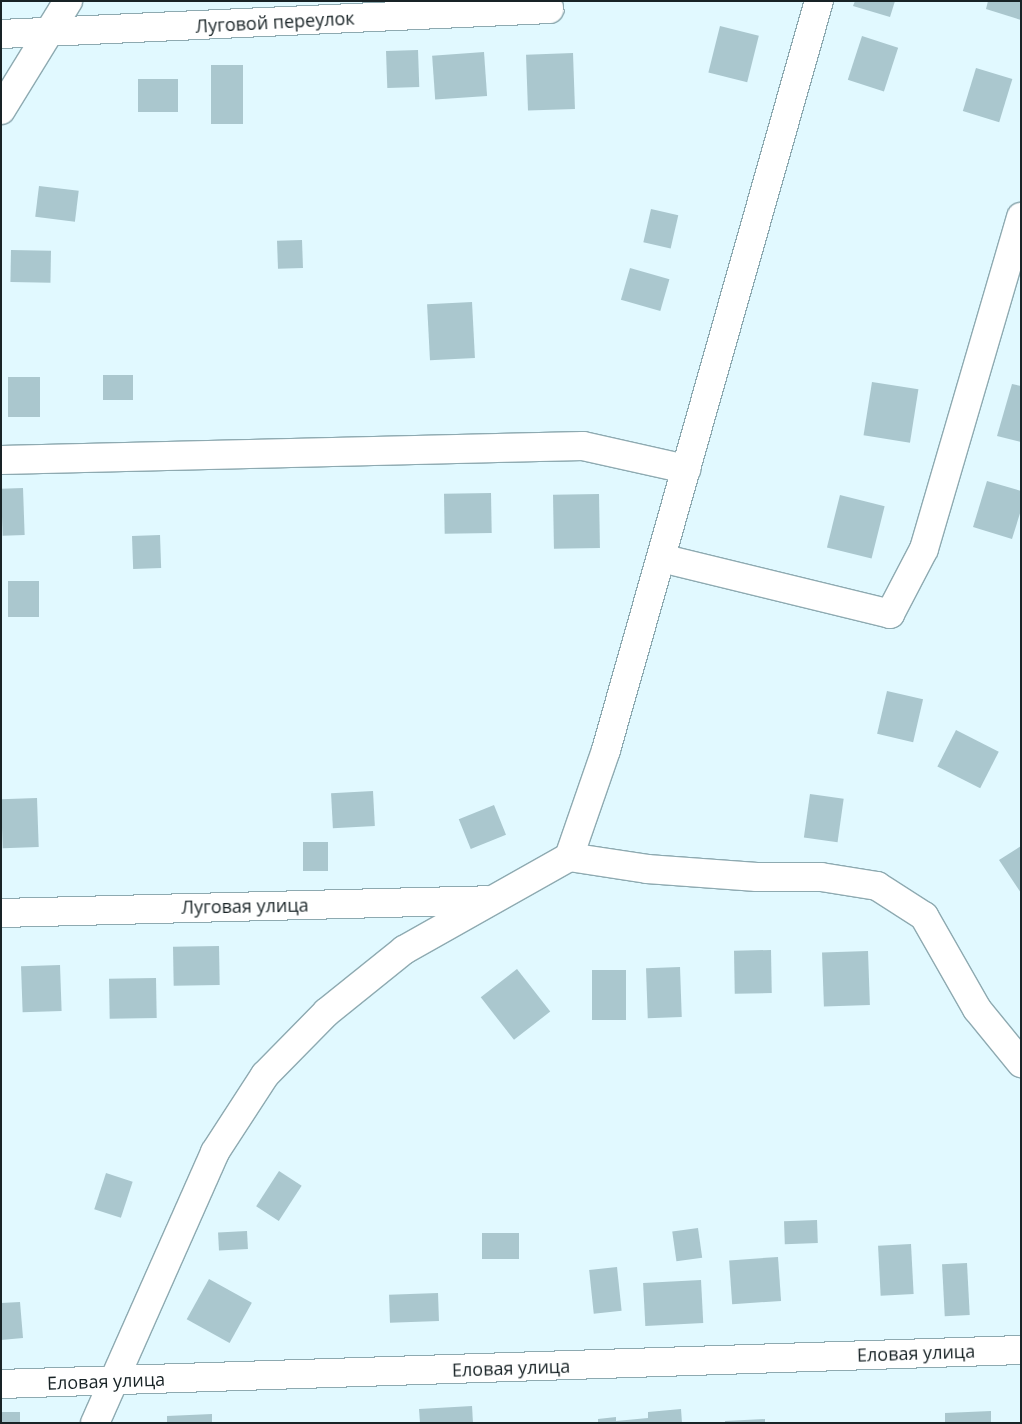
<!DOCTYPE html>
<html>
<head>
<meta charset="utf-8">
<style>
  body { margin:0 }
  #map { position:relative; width:1022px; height:1424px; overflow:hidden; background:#e1f9ff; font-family:"Open Sans",sans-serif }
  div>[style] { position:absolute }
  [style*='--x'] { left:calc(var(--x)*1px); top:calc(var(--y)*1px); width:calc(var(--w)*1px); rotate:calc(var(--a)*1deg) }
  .building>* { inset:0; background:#aac7ce; transform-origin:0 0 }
  .roads { filter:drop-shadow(1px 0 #8eaab1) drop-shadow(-1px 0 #8eaab1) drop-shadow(0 1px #8eaab1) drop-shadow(0 -1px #8eaab1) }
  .minor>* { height:28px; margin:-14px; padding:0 14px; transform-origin:14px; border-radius:14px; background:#fff }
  span { translate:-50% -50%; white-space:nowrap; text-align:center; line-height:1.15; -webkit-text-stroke:4px #fff; paint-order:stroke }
  .street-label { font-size:18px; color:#182326 }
  .frame { position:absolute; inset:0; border:2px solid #182326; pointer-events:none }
</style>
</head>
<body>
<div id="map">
  <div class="building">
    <i style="clip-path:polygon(855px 1px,895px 1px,890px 17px,853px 6px)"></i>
    <i style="clip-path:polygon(988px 1px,1021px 1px,1021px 20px,986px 9px)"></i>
    <i style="left:720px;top:26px;width:40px;height:48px;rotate:14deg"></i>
    <i style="left:862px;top:36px;width:38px;height:46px;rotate:18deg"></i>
    <i style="left:418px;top:50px;width:37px;height:32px;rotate:88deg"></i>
    <i style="left:484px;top:52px;width:44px;height:52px;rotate:86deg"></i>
    <i style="left:573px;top:53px;width:56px;height:47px;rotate:88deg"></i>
    <i style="left:211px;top:65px;width:32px;height:59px"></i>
    <i style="left:976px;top:68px;width:38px;height:45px;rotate:17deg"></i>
    <i style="left:138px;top:79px;width:40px;height:33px"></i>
    <i style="left:39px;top:186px;width:40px;height:31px;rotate:7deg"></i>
    <i style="left:651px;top:209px;width:28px;height:34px;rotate:13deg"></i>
    <i style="left:302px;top:240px;width:28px;height:25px;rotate:88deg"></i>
    <i style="left:11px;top:250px;width:40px;height:32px;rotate:1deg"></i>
    <i style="left:630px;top:268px;width:41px;height:33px;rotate:16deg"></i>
    <i style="left:472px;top:302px;width:56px;height:45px;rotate:87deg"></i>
    <i style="left:103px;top:375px;width:30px;height:25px"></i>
    <i style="left:8px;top:377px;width:32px;height:40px"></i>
    <i style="left:872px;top:382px;width:47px;height:54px;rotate:9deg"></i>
    <i style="clip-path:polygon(1012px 384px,1021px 386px,1021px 442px,997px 436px)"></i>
    <i style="clip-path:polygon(987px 481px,1021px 491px,1021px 510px,1012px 539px,973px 527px)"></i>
    <i style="left:23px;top:488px;width:47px;height:22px;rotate:88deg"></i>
    <i style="left:491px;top:493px;width:40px;height:47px;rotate:89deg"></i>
    <i style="left:599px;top:494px;width:54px;height:46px;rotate:89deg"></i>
    <i style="left:840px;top:495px;width:46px;height:54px;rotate:14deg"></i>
    <i style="left:160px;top:535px;width:33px;height:28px;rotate:88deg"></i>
    <i style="left:8px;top:581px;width:31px;height:36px"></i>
    <i style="left:887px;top:691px;width:37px;height:44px;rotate:13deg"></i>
    <i style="left:956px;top:730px;width:48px;height:41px;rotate:27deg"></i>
    <i style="left:373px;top:791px;width:35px;height:42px;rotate:87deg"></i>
    <i style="left:810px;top:794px;width:34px;height:44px;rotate:8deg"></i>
    <i style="left:37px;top:798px;width:49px;height:36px;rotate:88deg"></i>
    <i style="left:494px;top:805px;width:32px;height:38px;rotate:68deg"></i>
    <i style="left:303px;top:842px;width:25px;height:29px"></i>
    <i style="clip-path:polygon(1021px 846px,1021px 893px,999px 860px)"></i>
    <i style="left:219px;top:946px;width:39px;height:46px;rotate:89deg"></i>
    <i style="left:771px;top:950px;width:43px;height:37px;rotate:89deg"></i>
    <i style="left:868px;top:951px;width:54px;height:46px;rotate:88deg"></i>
    <i style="left:60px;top:965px;width:46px;height:39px;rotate:88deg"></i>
    <i style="left:680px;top:967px;width:50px;height:34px;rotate:88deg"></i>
    <i style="left:517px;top:969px;width:54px;height:46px;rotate:52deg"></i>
    <i style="left:592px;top:970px;width:34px;height:50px"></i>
    <i style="left:156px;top:978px;width:40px;height:47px;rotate:89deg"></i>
    <i style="left:279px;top:1171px;width:27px;height:42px;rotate:33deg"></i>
    <i style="left:106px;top:1173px;width:28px;height:38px;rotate:18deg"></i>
    <i style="left:817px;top:1220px;width:23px;height:33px;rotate:88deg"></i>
    <i style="left:698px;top:1228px;width:30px;height:26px;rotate:82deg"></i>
    <i style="left:247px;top:1231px;width:18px;height:29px;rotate:87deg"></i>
    <i style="left:519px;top:1233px;width:26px;height:37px;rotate:90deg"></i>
    <i style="left:911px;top:1244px;width:50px;height:33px;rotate:87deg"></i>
    <i style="left:778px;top:1257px;width:44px;height:49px;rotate:86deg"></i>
    <i style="left:967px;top:1263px;width:52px;height:25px;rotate:87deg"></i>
    <i style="left:617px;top:1267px;width:44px;height:28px;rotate:84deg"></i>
    <i style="left:209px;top:1279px;width:49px;height:46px;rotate:29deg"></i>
    <i style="left:701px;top:1280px;width:43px;height:58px;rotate:87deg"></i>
    <i style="left:438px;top:1293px;width:28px;height:49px;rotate:88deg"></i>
    <i style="clip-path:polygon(20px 1302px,23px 1338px,1px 1340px,1px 1303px)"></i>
    <i style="clip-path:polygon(472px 1406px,473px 1423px,420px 1423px,419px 1409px)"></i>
    <i style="clip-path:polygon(681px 1409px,682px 1423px,598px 1423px,598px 1419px,616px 1417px,616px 1421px,648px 1418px,648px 1412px)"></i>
    <i style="clip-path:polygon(991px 1411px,991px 1423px,945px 1423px,945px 1413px)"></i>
    <i style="left:20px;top:1412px;width:11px;height:19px;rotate:90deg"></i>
    <i style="clip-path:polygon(212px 1414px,212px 1423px,167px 1423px,167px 1416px)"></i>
    <i style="clip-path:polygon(765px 1419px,765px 1423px,725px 1423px,725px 1421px)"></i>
  </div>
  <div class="roads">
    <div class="minor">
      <i style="--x:1;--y:34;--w:549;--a:-2.61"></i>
      <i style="--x:1;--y:110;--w:128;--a:-58.4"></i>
      <i style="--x:1;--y:460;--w:582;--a:-1.38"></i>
      <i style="--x:583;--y:446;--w:106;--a:12.6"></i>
      <i style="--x:661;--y:558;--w:236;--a:13.7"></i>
      <i style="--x:890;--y:614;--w:73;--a:-62.4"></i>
      <i style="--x:924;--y:549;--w:346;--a:-73.7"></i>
      <i style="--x:569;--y:857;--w:113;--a:-70.9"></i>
      <i style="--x:606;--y:750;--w:779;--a:-74.13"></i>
      <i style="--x:1;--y:913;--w:486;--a:-1.5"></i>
      <i style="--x:1;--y:1384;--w:1021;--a:-1.91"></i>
      <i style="--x:95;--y:1423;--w:296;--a:-66.1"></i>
      <i style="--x:215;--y:1152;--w:92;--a:-57"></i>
      <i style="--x:265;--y:1075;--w:88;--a:-45.5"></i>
      <i style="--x:327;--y:1012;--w:99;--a:-38.8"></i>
      <i style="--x:404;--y:950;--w:189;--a:-29.4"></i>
      <i style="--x:569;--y:857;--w:79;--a:8.7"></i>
      <i style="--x:647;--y:869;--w:110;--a:4.2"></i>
      <i style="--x:757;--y:877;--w:64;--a:0"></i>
      <i style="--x:821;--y:877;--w:57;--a:9.1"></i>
      <i style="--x:877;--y:886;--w:56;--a:32.6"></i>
      <i style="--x:924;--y:916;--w:107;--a:60.3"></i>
      <i style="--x:977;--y:1009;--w:70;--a:50.8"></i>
    </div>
  </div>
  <div class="street-label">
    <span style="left:275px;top:22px;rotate:-3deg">Луговой переулок</span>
    <span style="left:245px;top:906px;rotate:-1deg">Луговая улица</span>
    <span style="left:916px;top:1353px;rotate:-2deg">Еловая улица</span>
    <span style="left:511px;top:1368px;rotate:-2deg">Еловая улица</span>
    <span style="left:106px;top:1381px;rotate:-2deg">Еловая улица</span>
  </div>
  <div class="frame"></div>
</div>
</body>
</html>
